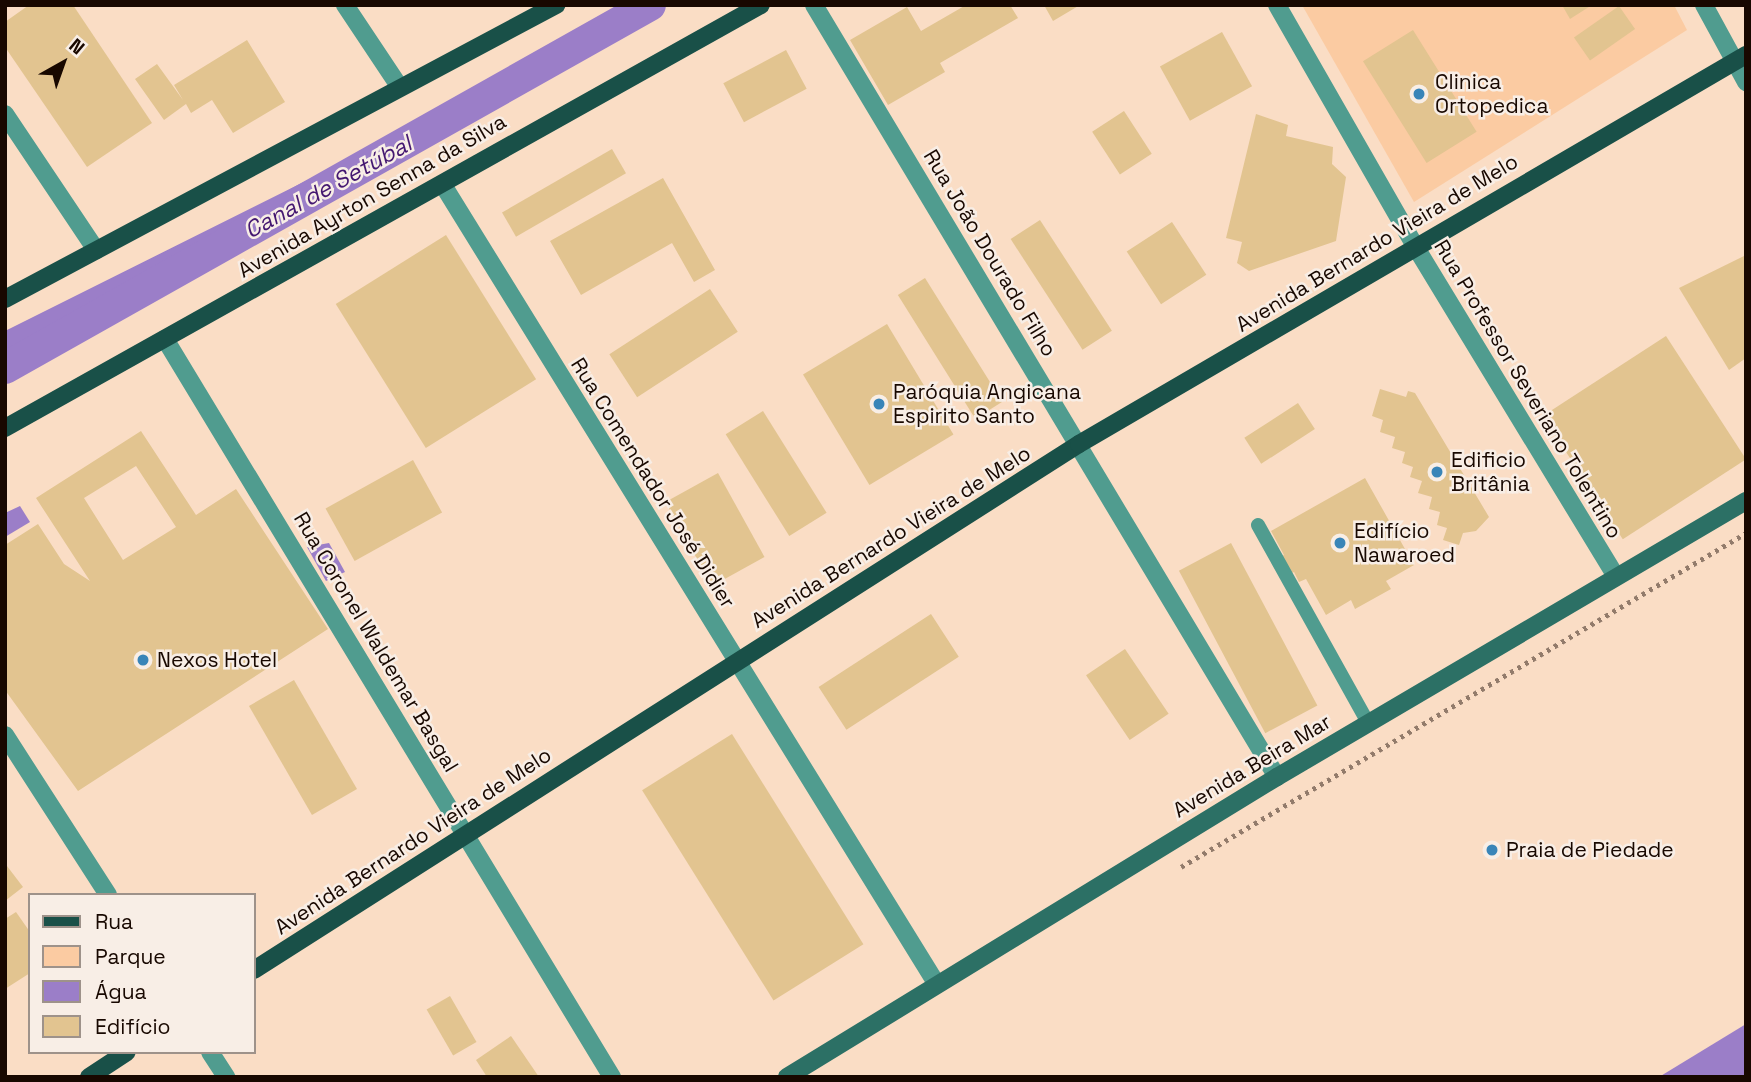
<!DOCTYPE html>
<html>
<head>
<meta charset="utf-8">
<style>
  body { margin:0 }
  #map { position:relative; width:1751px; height:1082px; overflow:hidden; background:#faddc5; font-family:"Space Grotesk",sans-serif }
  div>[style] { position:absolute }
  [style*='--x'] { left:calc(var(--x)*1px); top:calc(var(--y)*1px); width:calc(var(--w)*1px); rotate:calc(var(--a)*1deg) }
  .green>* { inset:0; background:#fbcba2 }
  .water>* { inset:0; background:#9b7ec8 }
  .canal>* { height:32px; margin:-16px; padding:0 16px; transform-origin:16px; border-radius:16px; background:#9b7ec8 }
  .building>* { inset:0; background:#e2c490; transform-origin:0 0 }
  .path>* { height:4.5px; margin-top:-2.25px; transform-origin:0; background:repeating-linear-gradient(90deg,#927b6b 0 3.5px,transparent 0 8.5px) }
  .lane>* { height:14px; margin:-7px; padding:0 7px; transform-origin:7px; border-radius:7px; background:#509c8f }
  .street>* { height:18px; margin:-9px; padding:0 9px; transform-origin:9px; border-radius:9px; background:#509c8f }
  .secondary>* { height:18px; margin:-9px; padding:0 9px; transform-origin:9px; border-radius:9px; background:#2c7065 }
  .primary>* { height:18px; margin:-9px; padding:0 9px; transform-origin:9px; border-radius:9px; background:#195048 }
  .dots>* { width:19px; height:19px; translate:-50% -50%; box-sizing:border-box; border:4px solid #f8eee6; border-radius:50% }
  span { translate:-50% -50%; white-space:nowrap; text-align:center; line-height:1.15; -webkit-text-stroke:5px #f8eee6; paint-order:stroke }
  .poi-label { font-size:21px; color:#180800 }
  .left { translate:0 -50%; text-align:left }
  .street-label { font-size:21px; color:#180800 }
  .water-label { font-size:23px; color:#441771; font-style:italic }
  .frame { position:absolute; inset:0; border:7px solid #180800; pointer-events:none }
  .legend { position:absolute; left:28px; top:893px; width:228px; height:161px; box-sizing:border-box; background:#f8eee6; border:2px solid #9e928a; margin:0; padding:9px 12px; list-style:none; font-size:21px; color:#180800 }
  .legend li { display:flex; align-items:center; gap:14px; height:35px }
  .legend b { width:35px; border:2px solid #9e928a }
  .north { position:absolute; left:28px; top:28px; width:70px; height:70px; -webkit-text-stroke:5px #f8eee6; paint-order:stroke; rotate:40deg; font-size:19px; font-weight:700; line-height:28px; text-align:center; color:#180800 }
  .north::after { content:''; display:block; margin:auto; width:24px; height:32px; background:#180800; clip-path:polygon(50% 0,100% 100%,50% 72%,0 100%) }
</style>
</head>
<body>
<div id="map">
  <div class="green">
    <i style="clip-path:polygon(1302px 5px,1674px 5px,1687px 30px,1414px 202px)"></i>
  </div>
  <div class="water">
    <i style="clip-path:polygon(628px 5px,647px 5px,5px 365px,5px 331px,468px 100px)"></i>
    <i style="clip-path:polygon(20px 506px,30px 522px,5px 537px,5px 513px)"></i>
    <i style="clip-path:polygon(329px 543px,345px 572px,326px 581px,307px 547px)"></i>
    <i style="clip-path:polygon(1746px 1024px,1746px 1077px,1659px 1077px)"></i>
  </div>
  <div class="canal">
    <i style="--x:5;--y:368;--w:740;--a:-29.37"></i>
  </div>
  <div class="building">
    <i style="clip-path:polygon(29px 5px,73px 5px,152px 123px,87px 167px,5px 47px,5px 22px)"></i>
    <i style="clip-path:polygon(966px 5px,1010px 5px,1018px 18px,940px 63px,945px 72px,888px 105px,850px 40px,907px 7px,921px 31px)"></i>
    <i style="clip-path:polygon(1044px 5px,1080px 5px,1053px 21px)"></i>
    <i style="clip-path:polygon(1562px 5px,1592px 5px,1570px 19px)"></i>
    <i style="left:1619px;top:6px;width:28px;height:55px;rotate:55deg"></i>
    <i style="left:1413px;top:30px;width:120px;height:59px;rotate:58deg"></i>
    <i style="left:1222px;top:32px;width:62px;height:71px;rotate:61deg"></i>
    <i style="clip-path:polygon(247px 40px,285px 102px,233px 133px,212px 100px,191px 113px,186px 104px,164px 120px,135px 79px,157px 64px,183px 100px,174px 85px)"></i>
    <i style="left:786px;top:50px;width:44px;height:71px;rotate:62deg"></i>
    <i style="left:1124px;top:111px;width:51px;height:38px;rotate:57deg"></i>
    <i style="clip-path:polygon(1256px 114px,1288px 125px,1286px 136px,1333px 147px,1332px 164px,1346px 177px,1336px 241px,1249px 271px,1237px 263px,1242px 242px,1226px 238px)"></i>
    <i style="left:612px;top:149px;width:28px;height:127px;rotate:60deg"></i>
    <i style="clip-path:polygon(663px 178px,715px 270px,694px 282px,672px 243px,581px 295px,550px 241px)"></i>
    <i style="left:1040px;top:220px;width:132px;height:35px;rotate:57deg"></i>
    <i style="left:1172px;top:222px;width:63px;height:54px;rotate:57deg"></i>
    <i style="left:446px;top:235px;width:170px;height:130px;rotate:58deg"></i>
    <i style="clip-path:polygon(1746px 255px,1746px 358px,1729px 370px,1679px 288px)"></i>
    <i style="left:925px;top:278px;width:146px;height:32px;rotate:58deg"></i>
    <i style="left:710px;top:289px;width:51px;height:120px;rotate:57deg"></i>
    <i style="left:887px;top:324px;width:129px;height:98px;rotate:59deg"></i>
    <i style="left:1666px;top:336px;width:147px;height:147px;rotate:57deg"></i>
    <i style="clip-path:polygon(1380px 389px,1406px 397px,1408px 391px,1415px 393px,1489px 517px,1476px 531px,1463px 533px,1459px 545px,1443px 540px,1447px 528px,1437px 525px,1440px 512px,1429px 509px,1432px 497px,1418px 493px,1422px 481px,1410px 477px,1413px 467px,1402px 463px,1405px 452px,1392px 448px,1395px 437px,1380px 432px,1383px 420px,1372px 416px)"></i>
    <i style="left:1298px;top:403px;width:31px;height:64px;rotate:57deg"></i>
    <i style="left:763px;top:411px;width:120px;height:44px;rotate:58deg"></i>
    <i style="clip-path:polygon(evenodd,141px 431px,196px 515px,236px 489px,328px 629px,78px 791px,5px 690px,5px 545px,38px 524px,64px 564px,90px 581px,36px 498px,141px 431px,136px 466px,176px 527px,123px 560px,84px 498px,136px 466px)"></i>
    <i style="left:413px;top:460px;width:60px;height:100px;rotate:61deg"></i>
    <i style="left:718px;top:473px;width:96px;height:60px;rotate:61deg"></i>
    <i style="clip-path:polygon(1365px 478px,1414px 565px,1386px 581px,1391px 589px,1355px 609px,1351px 600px,1326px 615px,1306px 579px,1299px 582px,1294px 572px,1287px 575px,1278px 558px,1284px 555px,1271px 531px)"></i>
    <i style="left:1231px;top:543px;width:184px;height:59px;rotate:62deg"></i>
    <i style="left:931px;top:614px;width:51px;height:134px;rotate:57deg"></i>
    <i style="left:1125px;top:649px;width:78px;height:47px;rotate:56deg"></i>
    <i style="left:294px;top:680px;width:126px;height:52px;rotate:60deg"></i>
    <i style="left:732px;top:734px;width:248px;height:106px;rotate:58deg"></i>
    <i style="clip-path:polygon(7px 866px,23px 887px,5px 901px,5px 868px)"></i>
    <i style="clip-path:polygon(16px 912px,30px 932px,30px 973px,5px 989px,5px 919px)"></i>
    <i style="left:450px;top:996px;width:53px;height:27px;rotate:60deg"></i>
    <i style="clip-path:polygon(511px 1036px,539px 1077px,487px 1077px,476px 1060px)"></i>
  </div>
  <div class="path">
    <i style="--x:1181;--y:867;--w:656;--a:-30.59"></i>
  </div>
  <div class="lane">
    <i style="--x:1258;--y:525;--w:227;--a:60.9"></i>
  </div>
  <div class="street">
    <i style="--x:345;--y:5;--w:97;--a:56.3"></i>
    <i style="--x:814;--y:5;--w:900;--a:59.05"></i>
    <i style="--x:1277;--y:5;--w:278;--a:60.2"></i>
    <i style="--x:1415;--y:246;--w:387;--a:58.7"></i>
    <i style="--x:1704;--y:5;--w:88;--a:61.4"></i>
    <i style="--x:5;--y:114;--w:164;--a:56.2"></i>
    <i style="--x:443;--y:185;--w:938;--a:58.29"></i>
    <i style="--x:165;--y:339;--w:863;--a:58.8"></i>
    <i style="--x:5;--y:735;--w:190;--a:57.2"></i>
    <i style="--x:210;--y:1052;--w:30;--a:57"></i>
  </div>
  <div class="secondary">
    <i style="--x:787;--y:1077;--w:575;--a:-31.48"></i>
    <i style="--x:1277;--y:777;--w:544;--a:-30.48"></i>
  </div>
  <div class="primary">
    <i style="--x:5;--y:299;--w:625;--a:-28.08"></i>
    <i style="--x:5;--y:428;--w:866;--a:-29.23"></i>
    <i style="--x:254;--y:970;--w:978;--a:-32.52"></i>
    <i style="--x:1079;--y:444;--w:772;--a:-30.25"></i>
    <i style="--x:89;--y:1077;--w:45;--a:-33.3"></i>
  </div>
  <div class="dots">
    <i style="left:1419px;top:94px;background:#3985b8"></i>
    <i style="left:879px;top:404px;background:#3985b8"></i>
    <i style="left:1437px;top:472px;background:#3985b8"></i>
    <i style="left:1340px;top:543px;background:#3985b8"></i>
    <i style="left:143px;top:660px;background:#3985b8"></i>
    <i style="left:1492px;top:850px;background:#3985b8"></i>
  </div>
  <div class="poi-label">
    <span class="left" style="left:1435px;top:94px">Clinica<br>Ortopedica</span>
    <span class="left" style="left:893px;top:404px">Paróquia Angicana<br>Espirito Santo</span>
    <span class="left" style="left:1451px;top:472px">Edificio<br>Britânia</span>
    <span class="left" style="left:1354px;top:543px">Edifício<br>Nawaroed</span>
    <span class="left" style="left:157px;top:660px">Nexos Hotel</span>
    <span class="left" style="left:1506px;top:850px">Praia de Piedade</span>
  </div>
  <div class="street-label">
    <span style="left:372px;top:196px;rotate:-30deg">Avenida Ayrton Senna da Silva</span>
    <span style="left:1377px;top:243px;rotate:-31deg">Avenida Bernardo Vieira de Melo</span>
    <span style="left:990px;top:253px;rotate:59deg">Rua João Dourado Filho</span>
    <span style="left:1528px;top:389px;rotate:59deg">Rua Professor Severiano Tolentino</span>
    <span style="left:653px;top:483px;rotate:58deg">Rua Comendador José Didier</span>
    <span style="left:891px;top:537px;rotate:-32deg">Avenida Bernardo Vieira de Melo</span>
    <span style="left:376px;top:642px;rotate:59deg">Rua Coronel Waldemar Basgal</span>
    <span style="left:1252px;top:766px;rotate:-31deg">Avenida Beira Mar</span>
    <span style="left:413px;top:841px;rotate:-33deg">Avenida Bernardo Vieira de Melo</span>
  </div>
  <div class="water-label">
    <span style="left:328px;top:187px;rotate:-29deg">Canal de Setúbal</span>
  </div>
  <div class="frame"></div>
  <ul class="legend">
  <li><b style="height:9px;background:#195048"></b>Rua</li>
  <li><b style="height:19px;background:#fbcba2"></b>Parque</li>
  <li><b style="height:19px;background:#9b7ec8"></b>Água</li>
  <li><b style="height:19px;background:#e2c490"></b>Edifício</li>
  </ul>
  <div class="north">N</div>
</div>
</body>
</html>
